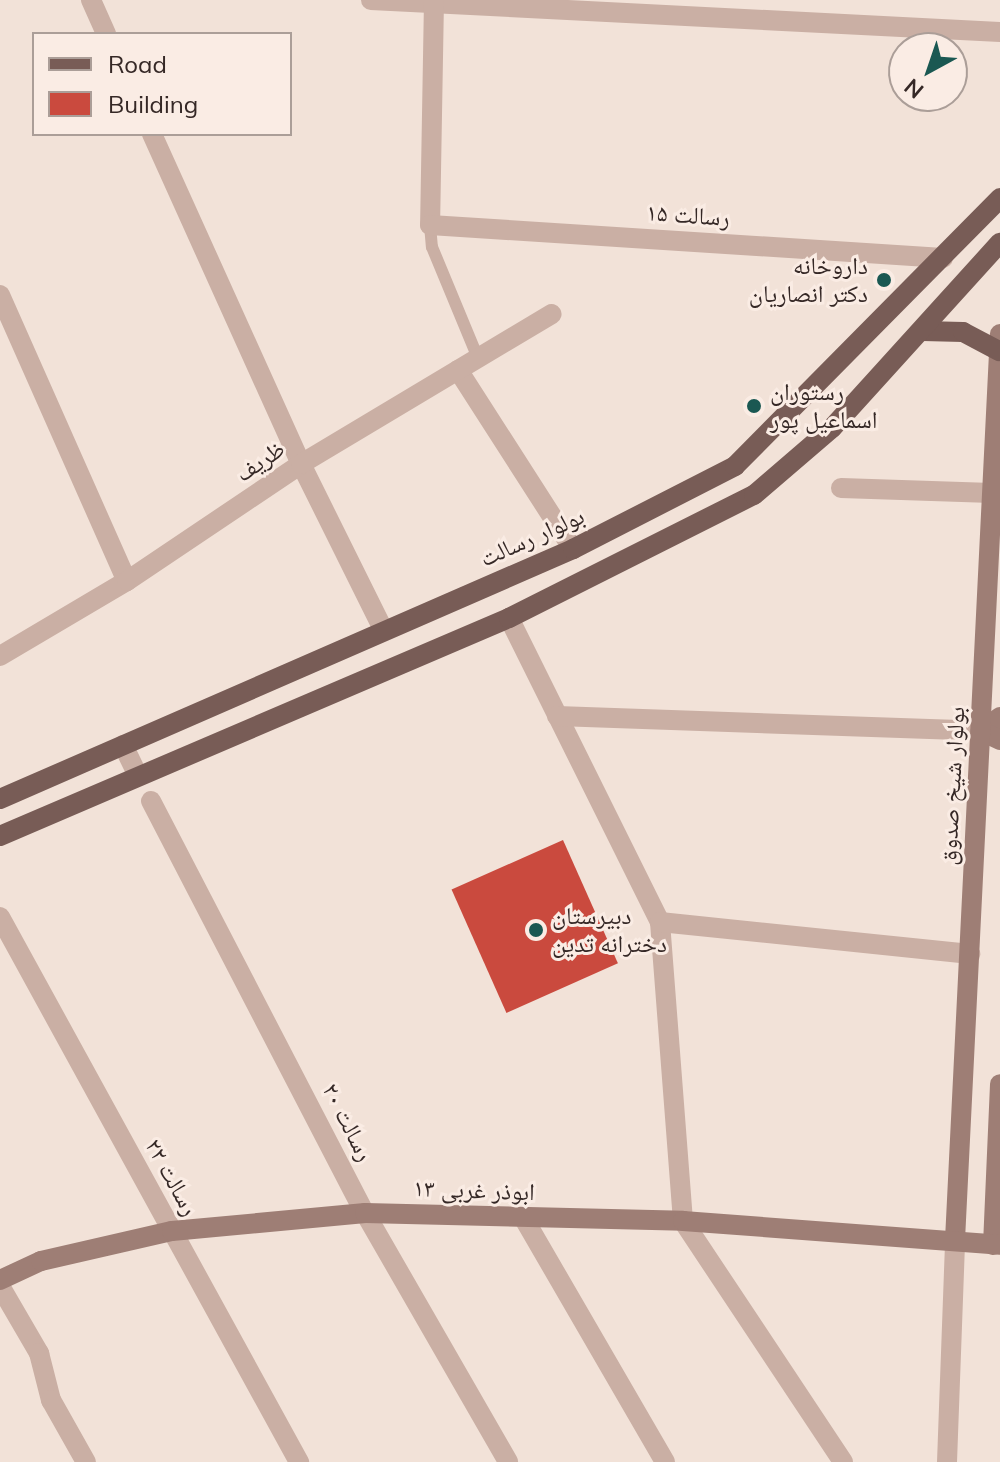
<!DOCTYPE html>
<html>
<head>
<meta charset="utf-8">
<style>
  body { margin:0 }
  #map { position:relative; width:1000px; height:1462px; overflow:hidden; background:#f2e2d8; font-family:Mulish,"Noto Naskh Arabic",sans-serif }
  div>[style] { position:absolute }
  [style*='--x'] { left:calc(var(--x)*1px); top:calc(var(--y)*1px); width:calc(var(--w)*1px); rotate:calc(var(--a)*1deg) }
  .building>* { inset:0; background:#ca4a3e; transform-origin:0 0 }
  .lane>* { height:12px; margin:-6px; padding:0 6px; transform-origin:6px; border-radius:6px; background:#caafa4 }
  .street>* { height:20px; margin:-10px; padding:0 10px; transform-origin:10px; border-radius:10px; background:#caafa4 }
  .secondary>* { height:20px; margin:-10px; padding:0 10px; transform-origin:10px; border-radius:10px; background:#9e7e75 }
  .primary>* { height:20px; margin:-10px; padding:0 10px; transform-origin:10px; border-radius:10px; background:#785c56 }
  .dots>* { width:22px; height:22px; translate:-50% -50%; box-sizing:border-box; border:4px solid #faece4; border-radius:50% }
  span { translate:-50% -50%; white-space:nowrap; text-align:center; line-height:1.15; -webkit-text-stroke:6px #faece4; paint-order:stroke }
  .street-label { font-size:24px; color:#352826 }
  .poi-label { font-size:24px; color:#352826 }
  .right { translate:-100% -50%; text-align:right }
  .left { translate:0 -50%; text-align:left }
  .legend { position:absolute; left:32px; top:32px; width:260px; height:104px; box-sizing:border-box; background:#faece4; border:2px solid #ab9e98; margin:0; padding:10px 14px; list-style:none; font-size:24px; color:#352826 }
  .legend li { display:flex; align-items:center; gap:16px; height:40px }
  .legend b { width:40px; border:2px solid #ab9e98 }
  .north { position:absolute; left:888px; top:32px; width:80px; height:80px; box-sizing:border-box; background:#faece4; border:2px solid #ab9e98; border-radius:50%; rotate:220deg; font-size:22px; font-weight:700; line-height:32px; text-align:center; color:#352826 }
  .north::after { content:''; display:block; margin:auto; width:28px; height:36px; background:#1a5852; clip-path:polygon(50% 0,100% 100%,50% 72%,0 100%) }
</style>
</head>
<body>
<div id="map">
  <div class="building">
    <i style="left:563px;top:840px;width:135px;height:122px;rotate:66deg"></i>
  </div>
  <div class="lane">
    <i style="--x:430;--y:225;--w:22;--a:85"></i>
    <i style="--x:432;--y:247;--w:120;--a:67.5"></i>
  </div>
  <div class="street">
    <i style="--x:91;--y:0;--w:37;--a:66"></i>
    <i style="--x:371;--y:0;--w:630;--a:2.91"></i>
    <i style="--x:434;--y:0;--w:225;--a:91"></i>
    <i style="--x:430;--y:225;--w:514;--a:3.68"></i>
    <i style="--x:152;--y:134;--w:362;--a:65.7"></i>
    <i style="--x:301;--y:464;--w:186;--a:63.6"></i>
    <i style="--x:0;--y:295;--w:313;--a:66.1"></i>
    <i style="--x:458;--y:370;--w:213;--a:57.3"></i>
    <i style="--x:841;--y:488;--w:151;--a:1.9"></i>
    <i style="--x:509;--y:618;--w:339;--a:63.6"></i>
    <i style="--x:660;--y:922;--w:300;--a:85.6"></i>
    <i style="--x:683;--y:1221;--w:289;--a:56.4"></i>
    <i style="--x:0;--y:656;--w:147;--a:-30.6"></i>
    <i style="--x:127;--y:581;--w:210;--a:-33.9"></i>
    <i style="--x:301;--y:464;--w:292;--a:-30.9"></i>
    <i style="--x:557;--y:716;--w:424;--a:2"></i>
    <i style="--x:123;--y:745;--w:32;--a:64"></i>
    <i style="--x:151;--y:801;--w:464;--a:62.6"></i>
    <i style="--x:365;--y:1213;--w:287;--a:60.1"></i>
    <i style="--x:0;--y:917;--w:622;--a:61.25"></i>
    <i style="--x:660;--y:922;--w:312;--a:5.9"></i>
    <i style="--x:523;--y:1217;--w:283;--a:59.9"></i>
    <i style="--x:0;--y:1286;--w:78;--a:59.8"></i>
    <i style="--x:39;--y:1353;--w:49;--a:75.7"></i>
    <i style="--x:51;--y:1400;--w:71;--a:60.6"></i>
    <i style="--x:947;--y:1462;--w:222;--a:-87.9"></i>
  </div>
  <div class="secondary">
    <i style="--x:1000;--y:717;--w:24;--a:144"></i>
    <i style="--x:981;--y:731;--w:21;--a:25"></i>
    <i style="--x:955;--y:1240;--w:907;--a:-87.16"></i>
    <i style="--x:993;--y:1245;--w:161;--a:-87.5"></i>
    <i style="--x:0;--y:1280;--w:45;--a:-24.9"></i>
    <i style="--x:41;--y:1261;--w:134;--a:-12.9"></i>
    <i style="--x:172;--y:1231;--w:194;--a:-5.3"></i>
    <i style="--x:365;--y:1213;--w:318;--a:1.4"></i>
    <i style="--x:683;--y:1221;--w:318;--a:4.3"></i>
  </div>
  <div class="primary">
    <i style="--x:923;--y:331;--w:40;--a:1.4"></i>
    <i style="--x:963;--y:332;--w:41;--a:27.8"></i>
    <i style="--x:0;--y:799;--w:625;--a:-23.57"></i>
    <i style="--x:573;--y:549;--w:182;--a:-27.1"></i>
    <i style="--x:735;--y:466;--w:377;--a:-45.3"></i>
    <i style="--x:0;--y:836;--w:554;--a:-23.19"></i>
    <i style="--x:509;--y:618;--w:274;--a:-26.7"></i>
    <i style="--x:754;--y:495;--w:103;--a:-40.7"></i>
    <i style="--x:832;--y:428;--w:250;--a:-47.8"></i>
  </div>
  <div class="dots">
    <i style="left:884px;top:280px;background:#1a5852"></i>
    <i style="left:754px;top:406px;background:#1a5852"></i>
    <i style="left:536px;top:930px;background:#1a5852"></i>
  </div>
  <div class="street-label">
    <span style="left:688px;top:215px;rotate:4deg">رسالت ۱۵</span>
    <span style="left:260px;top:461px;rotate:-34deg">ظریف</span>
    <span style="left:532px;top:537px;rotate:-24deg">بولوار رسالت</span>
    <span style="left:952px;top:786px;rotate:-87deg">بولوار شیخ صدوق</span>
    <span style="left:348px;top:1122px;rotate:63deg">رسالت ۲۰</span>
    <span style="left:172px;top:1177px;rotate:61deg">رسالت ۲۲</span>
    <span style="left:474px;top:1190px;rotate:2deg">ابوذر غربی ۱۳</span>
  </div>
  <div class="poi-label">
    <span class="right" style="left:868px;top:280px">داروخانه<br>دکتر انصاریان</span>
    <span class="left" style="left:770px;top:406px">رستوران<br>اسماعیل پور</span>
    <span class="left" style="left:552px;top:930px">دبیرستان<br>دخترانه تدین</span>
  </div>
  <ul class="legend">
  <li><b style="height:10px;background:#785c56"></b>Road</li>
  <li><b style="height:22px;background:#ca4a3e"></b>Building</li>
  </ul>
  <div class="north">N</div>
</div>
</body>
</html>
